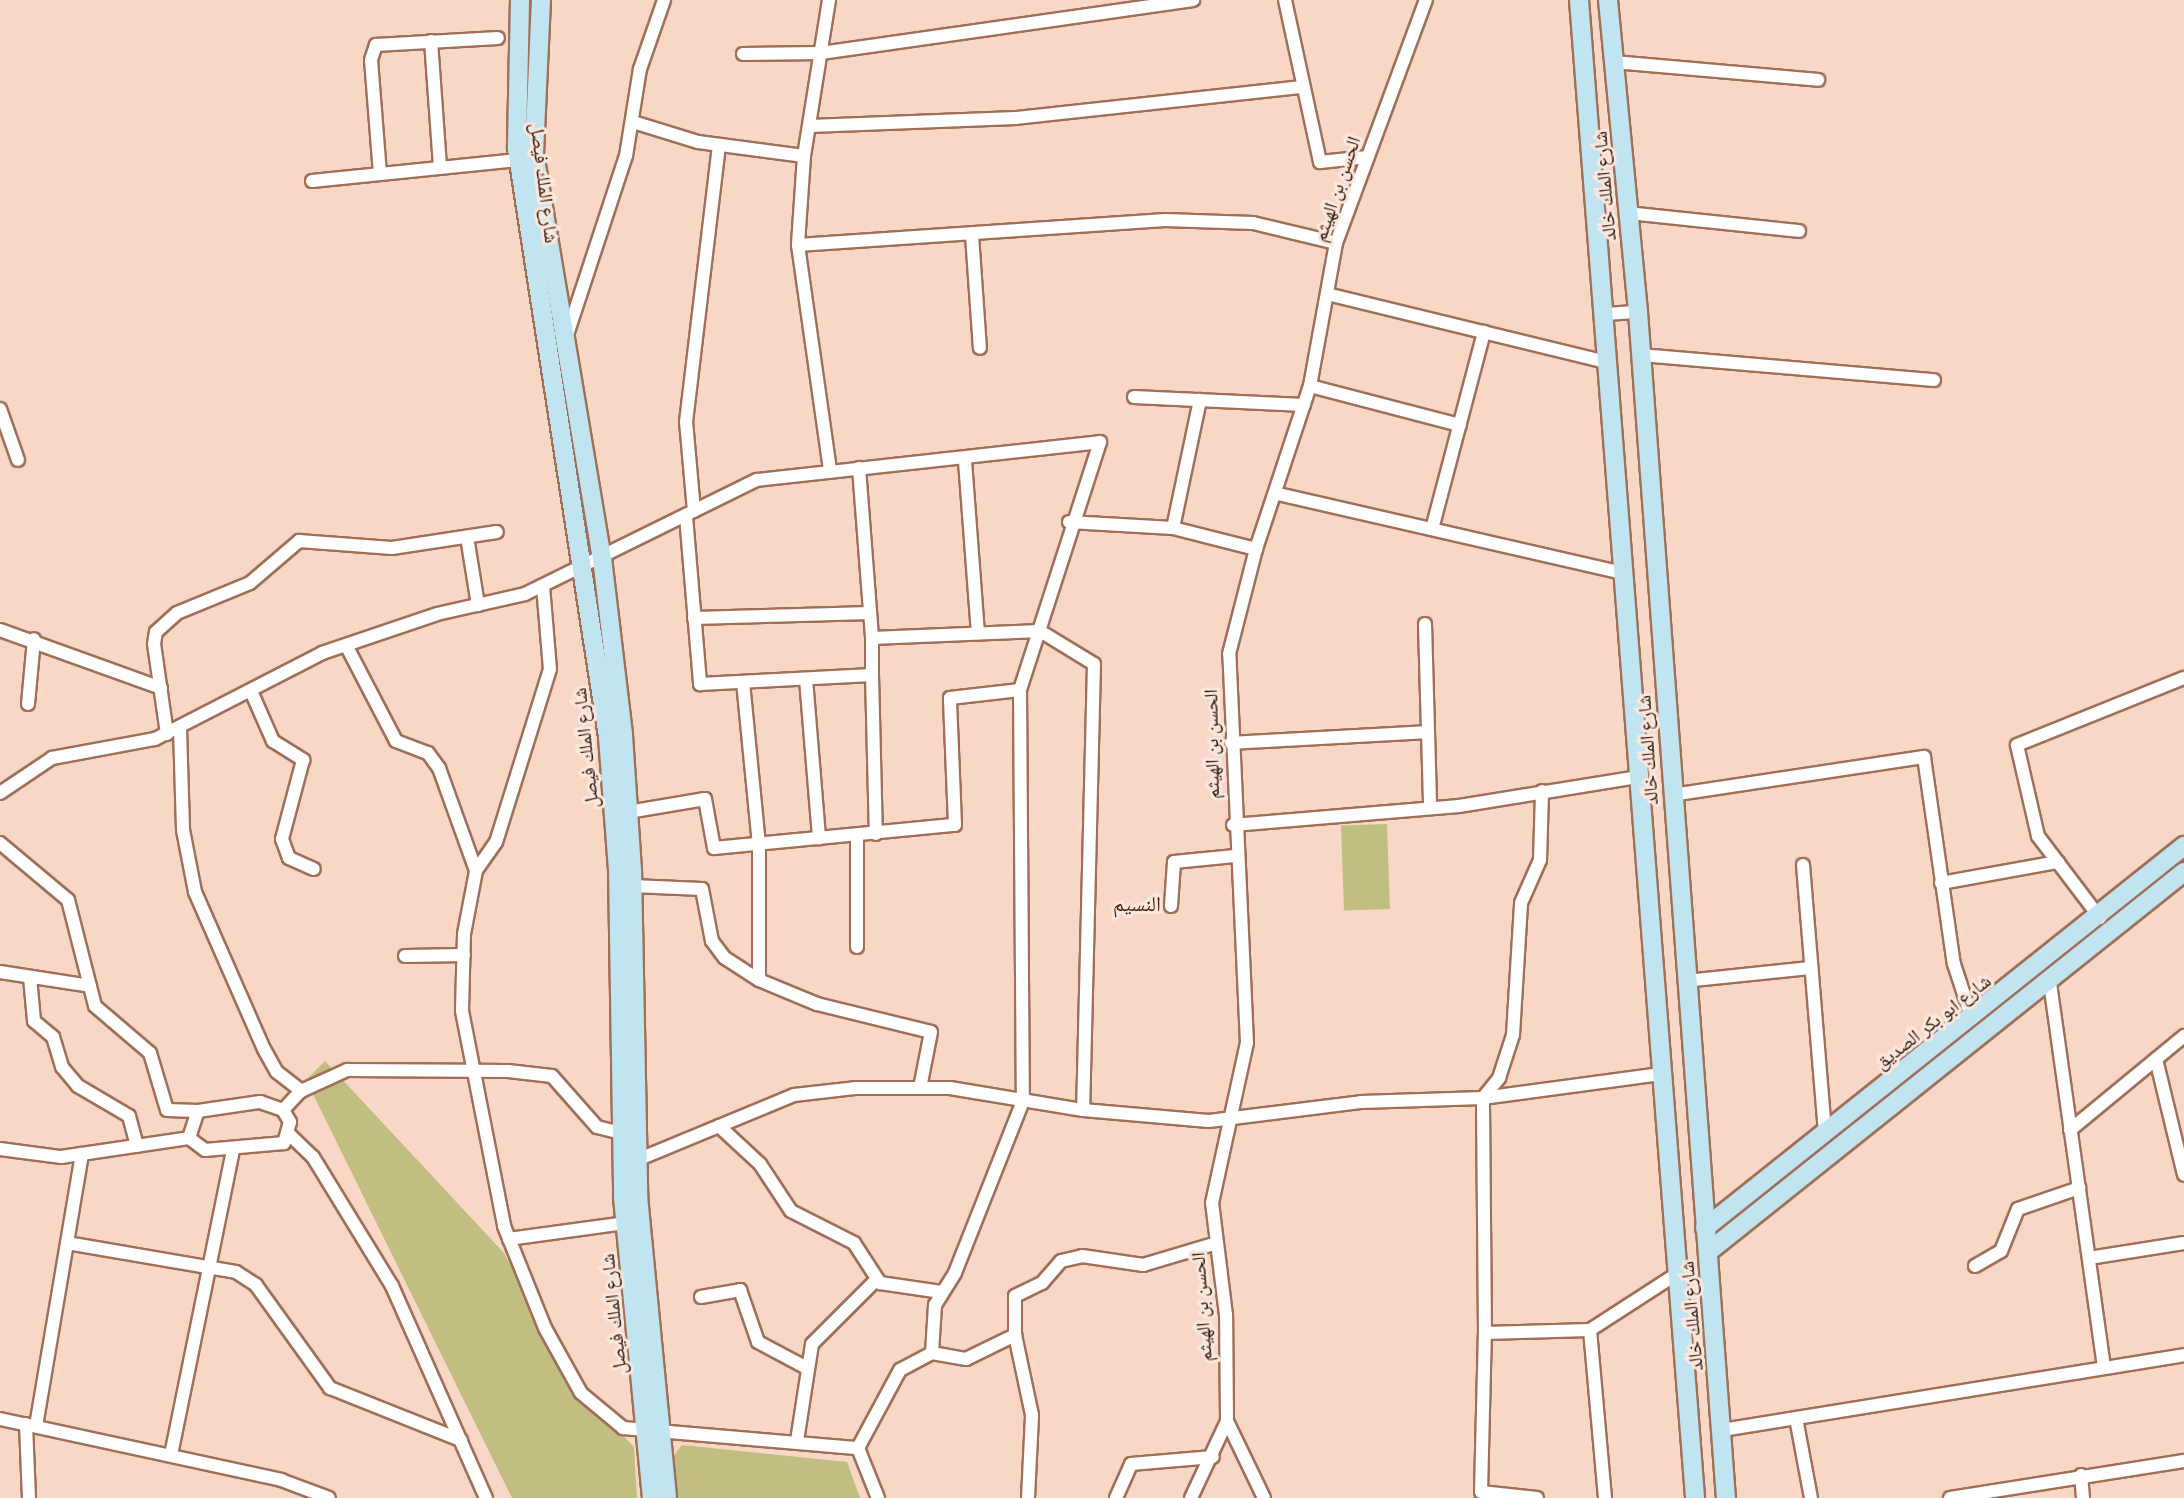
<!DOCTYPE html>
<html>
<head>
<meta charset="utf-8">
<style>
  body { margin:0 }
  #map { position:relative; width:2184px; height:1498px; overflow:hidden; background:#f8d7c7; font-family:"IBM Plex Sans","Noto Naskh Arabic",sans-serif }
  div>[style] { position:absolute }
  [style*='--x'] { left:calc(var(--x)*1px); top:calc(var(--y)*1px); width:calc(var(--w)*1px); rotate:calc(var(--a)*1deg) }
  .green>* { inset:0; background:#c0bf81; transform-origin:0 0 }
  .roads { filter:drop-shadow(2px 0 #a06f57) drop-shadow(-2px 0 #a06f57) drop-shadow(0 2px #a06f57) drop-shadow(0 -2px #a06f57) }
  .street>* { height:12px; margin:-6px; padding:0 6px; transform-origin:6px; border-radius:6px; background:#fff }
  .secondary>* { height:18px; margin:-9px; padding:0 9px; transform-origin:9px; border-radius:9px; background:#c1e4f1 }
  span { translate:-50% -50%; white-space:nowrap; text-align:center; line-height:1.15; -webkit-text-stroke:6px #fde7dc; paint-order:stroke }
  .street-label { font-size:19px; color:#251309 }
  .neighbourhood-label { font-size:21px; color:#4e240d }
</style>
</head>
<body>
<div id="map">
  <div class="green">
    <i style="left:1387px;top:824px;width:85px;height:46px;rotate:88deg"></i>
    <i style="clip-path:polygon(325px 1061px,504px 1253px,581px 1393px,634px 1447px,637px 1498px,512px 1498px,306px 1080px)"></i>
    <i style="clip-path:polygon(682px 1445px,847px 1462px,860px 1498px,678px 1498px,674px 1455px)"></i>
  </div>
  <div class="roads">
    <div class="street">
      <i style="--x:829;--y:0;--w:158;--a:99.1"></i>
      <i style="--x:804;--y:156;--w:89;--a:93.9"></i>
      <i style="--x:798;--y:245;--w:226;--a:81.9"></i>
      <i style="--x:1285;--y:0;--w:166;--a:77.8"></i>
      <i style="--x:1320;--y:162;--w:48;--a:-5.9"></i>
      <i style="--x:431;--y:41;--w:127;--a:85.9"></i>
      <i style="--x:743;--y:54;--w:78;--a:-0.7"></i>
      <i style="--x:821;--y:53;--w:376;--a:-8.1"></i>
      <i style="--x:1614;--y:62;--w:205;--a:5"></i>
      <i style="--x:633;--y:122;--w:68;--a:17.1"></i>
      <i style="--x:698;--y:142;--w:107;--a:7.5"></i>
      <i style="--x:810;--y:126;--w:206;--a:-2.2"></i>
      <i style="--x:1016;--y:118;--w:289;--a:-6.2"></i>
      <i style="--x:380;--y:174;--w:114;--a:-94.5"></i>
      <i style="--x:371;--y:60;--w:16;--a:-72"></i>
      <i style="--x:376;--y:45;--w:122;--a:-3.3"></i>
      <i style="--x:312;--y:181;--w:207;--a:-5.8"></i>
      <i style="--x:1628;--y:213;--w:172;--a:6"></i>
      <i style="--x:972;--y:235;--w:113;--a:86"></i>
      <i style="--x:798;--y:245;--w:368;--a:-3.9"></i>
      <i style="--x:1165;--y:220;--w:88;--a:2"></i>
      <i style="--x:1253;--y:223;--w:85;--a:13.5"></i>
      <i style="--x:1327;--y:294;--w:291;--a:13.7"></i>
      <i style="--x:1606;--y:314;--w:32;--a:-4"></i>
      <i style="--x:566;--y:338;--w:192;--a:-71.8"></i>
      <i style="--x:626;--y:156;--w:88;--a:-80.9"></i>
      <i style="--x:640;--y:69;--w:73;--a:-70.8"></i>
      <i style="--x:1641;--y:355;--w:294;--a:4.9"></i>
      <i style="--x:1310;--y:386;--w:155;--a:14.6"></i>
      <i style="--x:1134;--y:397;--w:170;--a:2.7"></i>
      <i style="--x:0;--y:409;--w:54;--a:70.6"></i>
      <i style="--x:965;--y:461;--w:173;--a:85.7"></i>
      <i style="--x:859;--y:468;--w:170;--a:85.6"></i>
      <i style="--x:872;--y:638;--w:168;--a:-2.4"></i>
      <i style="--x:1040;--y:631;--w:63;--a:31.4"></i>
      <i style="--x:1094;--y:664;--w:446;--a:91.4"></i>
      <i style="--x:1278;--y:494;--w:355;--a:12.9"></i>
      <i style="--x:694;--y:511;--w:89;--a:-95.1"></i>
      <i style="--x:686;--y:422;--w:278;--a:-83.2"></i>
      <i style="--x:686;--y:516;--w:169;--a:85.2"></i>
      <i style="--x:700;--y:684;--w:172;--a:-3"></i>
      <i style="--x:872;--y:675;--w:37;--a:-90"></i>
      <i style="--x:1069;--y:522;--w:104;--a:3.3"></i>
      <i style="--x:1173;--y:528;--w:86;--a:14.2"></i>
      <i style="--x:1173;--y:528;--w:131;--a:-78.1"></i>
      <i style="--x:1432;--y:529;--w:204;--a:-75.2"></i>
      <i style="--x:467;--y:537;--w:69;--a:80.8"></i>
      <i style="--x:543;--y:586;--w:83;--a:85.2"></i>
      <i style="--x:550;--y:669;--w:181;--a:107.3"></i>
      <i style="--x:496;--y:842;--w:35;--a:125"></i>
      <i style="--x:476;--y:871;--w:64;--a:100.8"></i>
      <i style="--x:464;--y:934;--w:77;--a:91.5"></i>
      <i style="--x:462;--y:1011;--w:219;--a:78.9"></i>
      <i style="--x:504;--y:1226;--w:110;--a:68.1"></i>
      <i style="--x:545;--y:1328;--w:74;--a:61"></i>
      <i style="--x:581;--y:1393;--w:55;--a:39.8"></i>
      <i style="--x:623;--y:1428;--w:236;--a:4.9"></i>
      <i style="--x:858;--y:1448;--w:54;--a:68.2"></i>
      <i style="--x:694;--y:618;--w:176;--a:-1.6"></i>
      <i style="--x:1425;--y:624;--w:184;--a:88.4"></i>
      <i style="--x:0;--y:630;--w:171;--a:19.8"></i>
      <i style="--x:346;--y:645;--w:108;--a:62.5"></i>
      <i style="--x:396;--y:741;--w:34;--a:21"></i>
      <i style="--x:428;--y:753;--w:19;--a:54"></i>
      <i style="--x:439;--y:768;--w:109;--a:70.2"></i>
      <i style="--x:872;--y:675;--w:159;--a:88.6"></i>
      <i style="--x:806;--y:679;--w:160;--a:85.3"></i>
      <i style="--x:743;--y:682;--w:163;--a:84.4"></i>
      <i style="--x:759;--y:844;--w:136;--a:90"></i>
      <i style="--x:251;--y:691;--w:55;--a:66.3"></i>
      <i style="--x:273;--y:741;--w:36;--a:32"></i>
      <i style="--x:303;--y:760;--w:82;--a:104.9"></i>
      <i style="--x:282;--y:839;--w:20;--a:70"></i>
      <i style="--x:289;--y:858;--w:27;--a:24"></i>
      <i style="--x:28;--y:704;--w:65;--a:-84.7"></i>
      <i style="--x:180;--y:728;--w:102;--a:88.3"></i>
      <i style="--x:183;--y:830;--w:63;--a:79"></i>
      <i style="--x:195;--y:892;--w:171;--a:66.3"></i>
      <i style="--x:264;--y:1049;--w:26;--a:61"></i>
      <i style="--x:277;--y:1072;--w:31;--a:38"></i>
      <i style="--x:167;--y:734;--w:91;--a:-98.2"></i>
      <i style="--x:154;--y:644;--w:12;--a:-81"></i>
      <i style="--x:156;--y:632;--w:28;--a:-42"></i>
      <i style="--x:177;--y:613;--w:79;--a:-22.3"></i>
      <i style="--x:250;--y:583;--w:65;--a:-40.6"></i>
      <i style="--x:299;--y:541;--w:93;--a:4.3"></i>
      <i style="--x:392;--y:548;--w:106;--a:-8.7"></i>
      <i style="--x:1231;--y:743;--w:197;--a:-3.2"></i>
      <i style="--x:0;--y:793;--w:63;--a:-33.9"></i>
      <i style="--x:52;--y:758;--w:105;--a:-10.5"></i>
      <i style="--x:155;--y:739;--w:188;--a:-27.2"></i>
      <i style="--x:322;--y:653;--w:121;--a:-18.7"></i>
      <i style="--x:437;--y:614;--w:90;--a:-12.8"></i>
      <i style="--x:525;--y:594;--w:258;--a:-26.2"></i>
      <i style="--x:757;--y:480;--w:345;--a:-6.3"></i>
      <i style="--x:1100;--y:442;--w:261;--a:107.9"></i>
      <i style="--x:1020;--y:690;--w:411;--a:89.6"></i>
      <i style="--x:1023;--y:1101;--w:185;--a:111.6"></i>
      <i style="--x:955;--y:1273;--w:38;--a:122"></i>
      <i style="--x:935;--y:1305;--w:48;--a:93.6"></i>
      <i style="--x:932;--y:1353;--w:36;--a:152"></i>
      <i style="--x:900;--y:1370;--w:89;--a:118.3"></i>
      <i style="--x:1672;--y:795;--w:255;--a:-8.6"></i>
      <i style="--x:1924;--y:757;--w:209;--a:81.8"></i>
      <i style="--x:1954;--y:964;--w:58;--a:71.9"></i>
      <i style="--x:628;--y:812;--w:78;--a:-9.6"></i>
      <i style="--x:705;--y:799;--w:50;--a:79.6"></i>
      <i style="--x:714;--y:848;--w:242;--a:-5.5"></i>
      <i style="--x:955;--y:825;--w:127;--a:-92.3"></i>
      <i style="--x:950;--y:698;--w:70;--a:-6.5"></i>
      <i style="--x:1233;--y:825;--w:227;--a:-4.8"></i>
      <i style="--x:1459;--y:806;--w:182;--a:-9.2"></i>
      <i style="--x:857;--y:835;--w:112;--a:90"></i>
      <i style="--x:0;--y:843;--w:89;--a:40"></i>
      <i style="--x:68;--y:900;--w:109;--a:75.7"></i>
      <i style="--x:95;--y:1006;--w:72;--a:40.5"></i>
      <i style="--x:150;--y:1053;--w:59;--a:73.4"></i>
      <i style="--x:167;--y:1110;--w:31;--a:2"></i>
      <i style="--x:1803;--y:865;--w:270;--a:85.3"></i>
      <i style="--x:1941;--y:883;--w:119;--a:-10.2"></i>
      <i style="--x:632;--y:886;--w:70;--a:2.5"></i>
      <i style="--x:702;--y:889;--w:53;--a:79.1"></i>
      <i style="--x:712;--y:941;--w:21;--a:53"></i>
      <i style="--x:725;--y:958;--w:40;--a:32.9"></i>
      <i style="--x:759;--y:980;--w:63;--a:22.5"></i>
      <i style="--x:817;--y:1004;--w:117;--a:13.8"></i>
      <i style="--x:931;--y:1032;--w:57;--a:101.1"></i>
      <i style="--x:1171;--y:906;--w:44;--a:-86.1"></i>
      <i style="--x:1174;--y:862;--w:61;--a:-5.6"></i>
      <i style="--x:2100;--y:918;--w:103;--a:-127.1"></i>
      <i style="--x:2038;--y:836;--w:93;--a:-103"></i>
      <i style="--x:2017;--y:745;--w:180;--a:-21.9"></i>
      <i style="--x:405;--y:956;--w:59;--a:-1"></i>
      <i style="--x:0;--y:972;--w:91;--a:8.8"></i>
      <i style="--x:30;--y:977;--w:44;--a:84.8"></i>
      <i style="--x:34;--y:1021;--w:25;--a:40"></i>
      <i style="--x:53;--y:1037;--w:31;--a:73"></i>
      <i style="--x:62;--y:1067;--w:25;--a:50"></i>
      <i style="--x:78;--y:1086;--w:59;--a:30.5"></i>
      <i style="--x:129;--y:1116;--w:31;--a:75"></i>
      <i style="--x:1685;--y:981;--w:127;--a:-5.9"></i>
      <i style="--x:2050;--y:983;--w:388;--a:82"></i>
      <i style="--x:2156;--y:1059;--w:119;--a:76.4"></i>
      <i style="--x:260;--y:1102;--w:24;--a:19"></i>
      <i style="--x:283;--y:1110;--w:14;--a:60"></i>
      <i style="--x:290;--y:1122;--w:22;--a:106"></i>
      <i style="--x:284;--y:1143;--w:79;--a:174.9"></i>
      <i style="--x:205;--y:1150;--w:20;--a:-143"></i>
      <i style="--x:189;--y:1138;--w:28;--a:-72"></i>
      <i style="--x:198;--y:1111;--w:63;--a:-8.3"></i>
      <i style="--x:283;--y:1110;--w:26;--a:-47"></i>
      <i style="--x:301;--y:1091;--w:51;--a:-24.5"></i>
      <i style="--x:347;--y:1070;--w:161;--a:0.4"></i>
      <i style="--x:508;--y:1071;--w:44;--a:6.5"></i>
      <i style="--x:552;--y:1076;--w:68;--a:48.6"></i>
      <i style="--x:597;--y:1127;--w:25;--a:14"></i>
      <i style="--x:719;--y:1126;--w:56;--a:42.8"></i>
      <i style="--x:760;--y:1164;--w:56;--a:56.6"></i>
      <i style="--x:791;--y:1211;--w:71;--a:26.9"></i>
      <i style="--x:854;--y:1243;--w:48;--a:57"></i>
      <i style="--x:880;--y:1283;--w:62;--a:8.4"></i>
      <i style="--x:2070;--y:1130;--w:148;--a:-39.5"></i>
      <i style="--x:290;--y:1135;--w:32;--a:44"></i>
      <i style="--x:313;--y:1157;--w:151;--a:58.5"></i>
      <i style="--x:392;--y:1286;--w:232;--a:66.1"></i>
      <i style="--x:0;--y:1149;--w:62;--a:7.5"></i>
      <i style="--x:61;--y:1157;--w:129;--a:-8.4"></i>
      <i style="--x:637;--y:1160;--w:170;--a:-22.5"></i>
      <i style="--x:794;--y:1095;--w:61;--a:-6.5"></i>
      <i style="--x:855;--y:1088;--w:95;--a:0"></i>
      <i style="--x:950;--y:1088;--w:135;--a:9.4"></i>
      <i style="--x:1083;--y:1110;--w:126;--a:5"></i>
      <i style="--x:1209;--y:1121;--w:153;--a:-7.1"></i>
      <i style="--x:1361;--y:1102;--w:122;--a:-1.9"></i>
      <i style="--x:1483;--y:1098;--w:179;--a:-7.7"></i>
      <i style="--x:509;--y:1239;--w:118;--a:-7.8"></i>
      <i style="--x:67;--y:1243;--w:171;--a:9.7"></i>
      <i style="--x:236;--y:1272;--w:24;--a:33"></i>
      <i style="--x:256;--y:1285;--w:127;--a:54.3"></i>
      <i style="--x:330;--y:1388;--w:141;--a:21.7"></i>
      <i style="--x:2089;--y:1258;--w:96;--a:-9"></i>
      <i style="--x:1975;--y:1266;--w:30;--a:-30"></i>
      <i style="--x:2001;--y:1251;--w:45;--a:-68"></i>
      <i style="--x:2018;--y:1209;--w:65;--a:-19"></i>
      <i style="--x:701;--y:1297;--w:40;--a:-10"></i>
      <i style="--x:740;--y:1290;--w:55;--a:70.9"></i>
      <i style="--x:758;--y:1342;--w:53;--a:28"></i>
      <i style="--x:1590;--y:1330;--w:169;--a:84.9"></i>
      <i style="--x:1485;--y:1333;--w:235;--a:-90.5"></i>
      <i style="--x:1483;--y:1098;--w:26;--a:-51"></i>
      <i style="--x:1499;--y:1078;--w:45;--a:-72"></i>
      <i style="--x:1513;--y:1035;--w:132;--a:-86.5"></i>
      <i style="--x:1521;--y:903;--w:47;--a:-66.2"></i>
      <i style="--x:1540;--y:860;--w:69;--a:-88.3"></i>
      <i style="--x:932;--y:1353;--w:35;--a:10"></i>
      <i style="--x:966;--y:1359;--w:55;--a:-26.1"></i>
      <i style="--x:1796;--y:1418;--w:81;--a:79.4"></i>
      <i style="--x:0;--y:1419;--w:288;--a:12.2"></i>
      <i style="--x:281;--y:1480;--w:51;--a:20.6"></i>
      <i style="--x:1227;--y:1421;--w:85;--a:64.3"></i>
      <i style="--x:26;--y:1424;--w:74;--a:87.7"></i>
      <i style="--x:36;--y:1426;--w:276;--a:-80.4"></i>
      <i style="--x:1722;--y:1430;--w:468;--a:-9.2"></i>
      <i style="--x:797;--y:1441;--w:98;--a:-81.2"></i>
      <i style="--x:812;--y:1344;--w:91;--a:-45"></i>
      <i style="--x:171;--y:1455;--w:311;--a:-78.5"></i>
      <i style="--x:2081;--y:1475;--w:23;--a:85"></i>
      <i style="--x:1028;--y:1498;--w:83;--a:-87.2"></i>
      <i style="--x:1032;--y:1415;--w:82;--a:-102"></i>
      <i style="--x:1015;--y:1335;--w:39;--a:-90"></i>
      <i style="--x:1015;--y:1296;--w:30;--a:-26"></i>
      <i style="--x:1042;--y:1283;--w:29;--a:-49"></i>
      <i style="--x:1061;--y:1261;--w:22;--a:-13"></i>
      <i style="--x:1082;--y:1256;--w:62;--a:8.4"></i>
      <i style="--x:1143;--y:1265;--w:77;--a:-16.6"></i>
      <i style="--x:1116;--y:1498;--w:37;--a:-66"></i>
      <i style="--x:1131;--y:1464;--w:82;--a:-4.9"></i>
      <i style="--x:1191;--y:1498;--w:85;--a:-64.9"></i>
      <i style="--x:1227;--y:1421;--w:106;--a:-90.5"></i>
      <i style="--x:1226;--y:1315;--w:113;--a:-97.1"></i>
      <i style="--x:1212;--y:1203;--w:164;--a:-77.7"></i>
      <i style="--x:1247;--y:1043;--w:389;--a:-92.6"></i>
      <i style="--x:1229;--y:654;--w:108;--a:-75.6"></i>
      <i style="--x:1256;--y:549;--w:172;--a:-71.7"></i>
      <i style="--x:1310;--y:386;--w:145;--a:-79.7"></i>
      <i style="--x:1336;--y:243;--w:259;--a:-69.7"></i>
      <i style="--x:1537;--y:1498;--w:56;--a:-173.9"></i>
      <i style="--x:1481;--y:1492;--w:159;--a:-88.6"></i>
      <i style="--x:1485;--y:1333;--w:105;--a:-1.6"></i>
      <i style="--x:1590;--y:1330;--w:105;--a:-32.9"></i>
      <i style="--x:1950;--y:1498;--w:237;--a:-9"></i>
    </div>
    <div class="secondary">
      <i style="--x:520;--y:0;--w:149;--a:91.2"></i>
      <i style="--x:517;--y:149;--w:595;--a:81.2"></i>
      <i style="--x:608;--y:737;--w:132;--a:85.7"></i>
      <i style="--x:618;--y:869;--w:328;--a:89.1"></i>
      <i style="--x:623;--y:1197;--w:302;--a:84.5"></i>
      <i style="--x:541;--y:0;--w:153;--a:92.6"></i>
      <i style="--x:534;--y:153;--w:411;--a:80.5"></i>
      <i style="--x:602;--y:558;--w:178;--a:83.2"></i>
      <i style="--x:623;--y:735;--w:134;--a:86.2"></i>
      <i style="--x:632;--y:869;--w:327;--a:88.9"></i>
      <i style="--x:638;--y:1196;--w:303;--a:84.5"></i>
      <i style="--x:1579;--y:0;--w:1502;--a:85.57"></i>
      <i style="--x:1608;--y:0;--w:313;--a:84.5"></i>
      <i style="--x:1638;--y:312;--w:1189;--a:85.76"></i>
      <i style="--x:1705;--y:1228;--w:613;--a:-38.57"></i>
      <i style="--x:1708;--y:1252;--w:609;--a:-38.6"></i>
    </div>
  </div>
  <div class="street-label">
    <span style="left:544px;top:183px;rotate:83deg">شارع الملك فيصل</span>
    <span style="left:1605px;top:186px;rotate:-95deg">شارع الملك خالد</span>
    <span style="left:1337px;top:189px;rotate:-71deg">الحسن بن الهيثم</span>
    <span style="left:1212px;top:744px;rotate:-91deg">الحسن بن الهيثم</span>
    <span style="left:586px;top:748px;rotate:-96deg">شارع الملك فيصل</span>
    <span style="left:1648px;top:750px;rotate:-94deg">شارع الملك خالد</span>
    <span style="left:1933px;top:1022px;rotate:-38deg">شارع ابو بكر الصديق</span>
    <span style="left:1202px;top:1307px;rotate:-94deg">الحسن بن الهيثم</span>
    <span style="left:614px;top:1314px;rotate:-96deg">شارع الملك فيصل</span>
    <span style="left:1692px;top:1316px;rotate:-95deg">شارع الملك خالد</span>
  </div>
  <div class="neighbourhood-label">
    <span style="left:1137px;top:903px">النسيم</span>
  </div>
</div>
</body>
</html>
